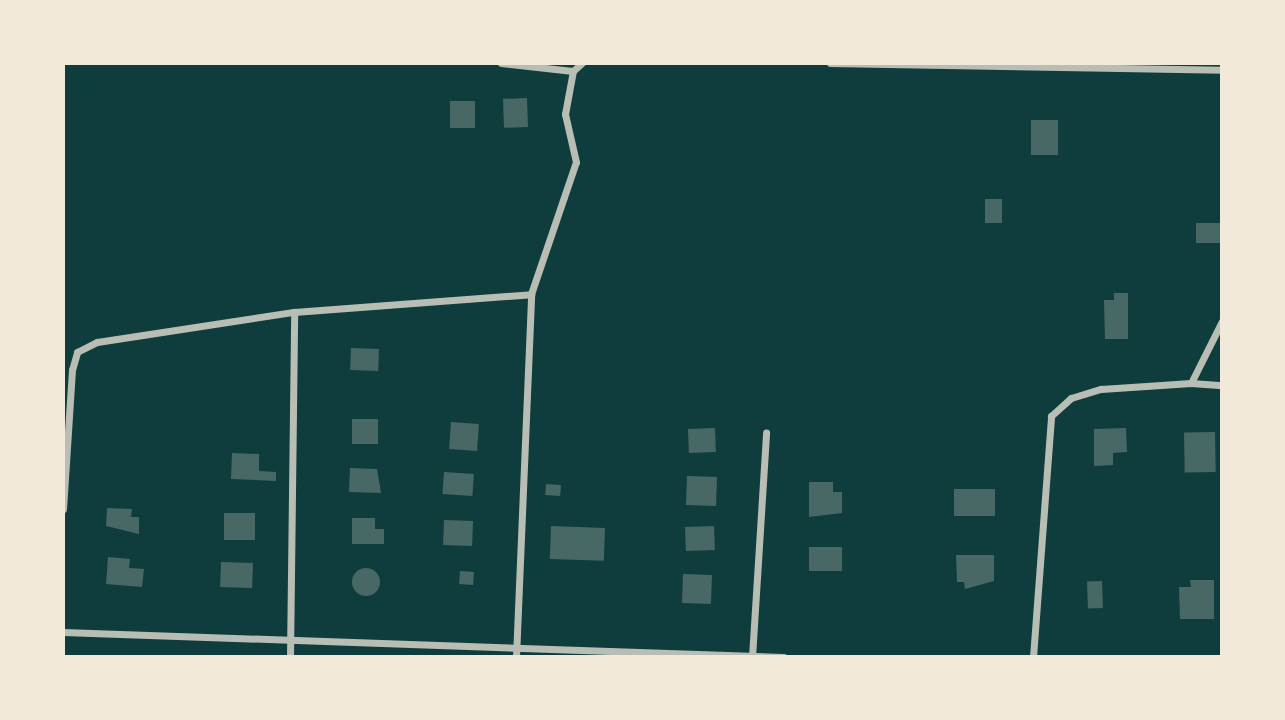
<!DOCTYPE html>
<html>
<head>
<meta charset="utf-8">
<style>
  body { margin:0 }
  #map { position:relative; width:1285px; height:720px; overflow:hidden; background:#0f3d3e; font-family:Lora,serif }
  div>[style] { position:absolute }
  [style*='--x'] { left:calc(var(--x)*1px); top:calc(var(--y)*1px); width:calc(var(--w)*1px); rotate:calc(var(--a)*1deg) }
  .building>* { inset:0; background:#486865; transform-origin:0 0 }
  .round { border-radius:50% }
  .minor>* { height:7px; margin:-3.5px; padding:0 3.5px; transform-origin:3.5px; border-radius:3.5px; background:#b8beb3 }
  span { translate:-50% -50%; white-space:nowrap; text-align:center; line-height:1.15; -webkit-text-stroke:5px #f1e9da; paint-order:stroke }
  .frame { position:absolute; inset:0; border:65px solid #f1e9da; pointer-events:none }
</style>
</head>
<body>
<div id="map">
  <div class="building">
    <i style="left:527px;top:98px;width:29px;height:24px;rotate:88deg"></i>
    <i style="left:450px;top:101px;width:25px;height:27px"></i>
    <i style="left:1031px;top:120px;width:27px;height:35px"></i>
    <i style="left:985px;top:199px;width:17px;height:24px"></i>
    <i style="left:1196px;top:223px;width:26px;height:20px"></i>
    <i style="clip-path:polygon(1114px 293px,1128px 293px,1128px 339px,1105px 339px,1104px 300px,1114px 300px)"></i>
    <i style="left:351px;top:348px;width:28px;height:22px;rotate:2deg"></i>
    <i style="left:352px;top:419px;width:26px;height:25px"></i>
    <i style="left:451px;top:422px;width:28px;height:27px;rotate:4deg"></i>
    <i style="left:715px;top:428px;width:24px;height:27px;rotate:88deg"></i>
    <i style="clip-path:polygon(1126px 428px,1127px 452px,1113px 453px,1113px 465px,1094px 466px,1094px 429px)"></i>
    <i style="left:1215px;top:432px;width:40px;height:31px;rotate:89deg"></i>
    <i style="clip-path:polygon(232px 453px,259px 454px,259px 471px,276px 472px,276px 481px,231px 479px)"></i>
    <i style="clip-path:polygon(350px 468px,377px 469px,381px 493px,349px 492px)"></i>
    <i style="left:444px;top:472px;width:30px;height:22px;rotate:4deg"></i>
    <i style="left:687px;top:476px;width:30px;height:29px;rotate:2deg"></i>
    <i style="clip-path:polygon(809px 482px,833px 482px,833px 492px,842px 492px,842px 513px,809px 517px)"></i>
    <i style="left:546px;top:484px;width:15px;height:11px;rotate:4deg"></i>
    <i style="left:954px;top:489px;width:41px;height:27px"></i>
    <i style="clip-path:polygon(107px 508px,132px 509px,131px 517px,139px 517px,139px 534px,106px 526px)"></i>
    <i style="left:224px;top:513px;width:31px;height:27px"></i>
    <i style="clip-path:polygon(352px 518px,375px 518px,375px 529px,384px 529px,384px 544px,352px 544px)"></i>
    <i style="left:444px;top:520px;width:29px;height:25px;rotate:2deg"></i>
    <i style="left:551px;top:526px;width:54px;height:33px;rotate:2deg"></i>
    <i style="left:714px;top:526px;width:24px;height:29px;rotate:88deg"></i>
    <i style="left:842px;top:547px;width:24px;height:33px;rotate:90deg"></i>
    <i style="clip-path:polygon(956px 555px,994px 555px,994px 581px,965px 589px,964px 582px,957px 582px)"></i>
    <i style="clip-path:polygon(108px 557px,130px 559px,129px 568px,144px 569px,142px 587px,106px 584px)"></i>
    <i style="left:221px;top:562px;width:32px;height:25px;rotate:2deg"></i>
    <i class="round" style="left:352px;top:568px;width:28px;height:28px"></i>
    <i style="left:460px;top:571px;width:14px;height:13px;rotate:4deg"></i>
    <i style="left:683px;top:574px;width:29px;height:29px;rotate:2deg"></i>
    <i style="clip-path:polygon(1190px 580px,1214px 580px,1214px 619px,1180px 619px,1179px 587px,1191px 587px)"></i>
    <i style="left:1102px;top:581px;width:27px;height:15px;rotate:88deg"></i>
  </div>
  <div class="minor">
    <i style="--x:501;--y:63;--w:72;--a:6.3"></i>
    <i style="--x:830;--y:63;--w:392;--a:1"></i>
    <i style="--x:1191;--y:383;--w:31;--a:4"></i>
    <i style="--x:63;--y:509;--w:139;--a:-86.3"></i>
    <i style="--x:72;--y:370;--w:19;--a:-74"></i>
    <i style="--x:77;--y:352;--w:22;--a:-27"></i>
    <i style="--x:97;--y:342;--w:199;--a:-8.7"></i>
    <i style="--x:294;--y:312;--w:238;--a:-4.3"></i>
    <i style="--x:531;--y:294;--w:139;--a:-71.2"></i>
    <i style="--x:576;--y:162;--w:49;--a:-102.9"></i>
    <i style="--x:565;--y:114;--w:44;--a:-79.5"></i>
    <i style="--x:573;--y:71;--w:12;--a:-42"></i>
    <i style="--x:63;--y:632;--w:721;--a:1.99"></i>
    <i style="--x:290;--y:657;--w:345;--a:-89.3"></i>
    <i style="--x:516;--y:657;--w:363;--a:-87.6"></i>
    <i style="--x:752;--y:657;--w:225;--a:-86.4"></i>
    <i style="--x:1033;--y:657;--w:242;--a:-85.7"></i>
    <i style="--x:1051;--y:416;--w:27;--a:-42"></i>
    <i style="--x:1071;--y:398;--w:31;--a:-17"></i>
    <i style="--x:1101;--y:389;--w:90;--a:-3.8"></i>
    <i style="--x:1191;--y:383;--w:69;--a:-63.4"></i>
  </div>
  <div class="frame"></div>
</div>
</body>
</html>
